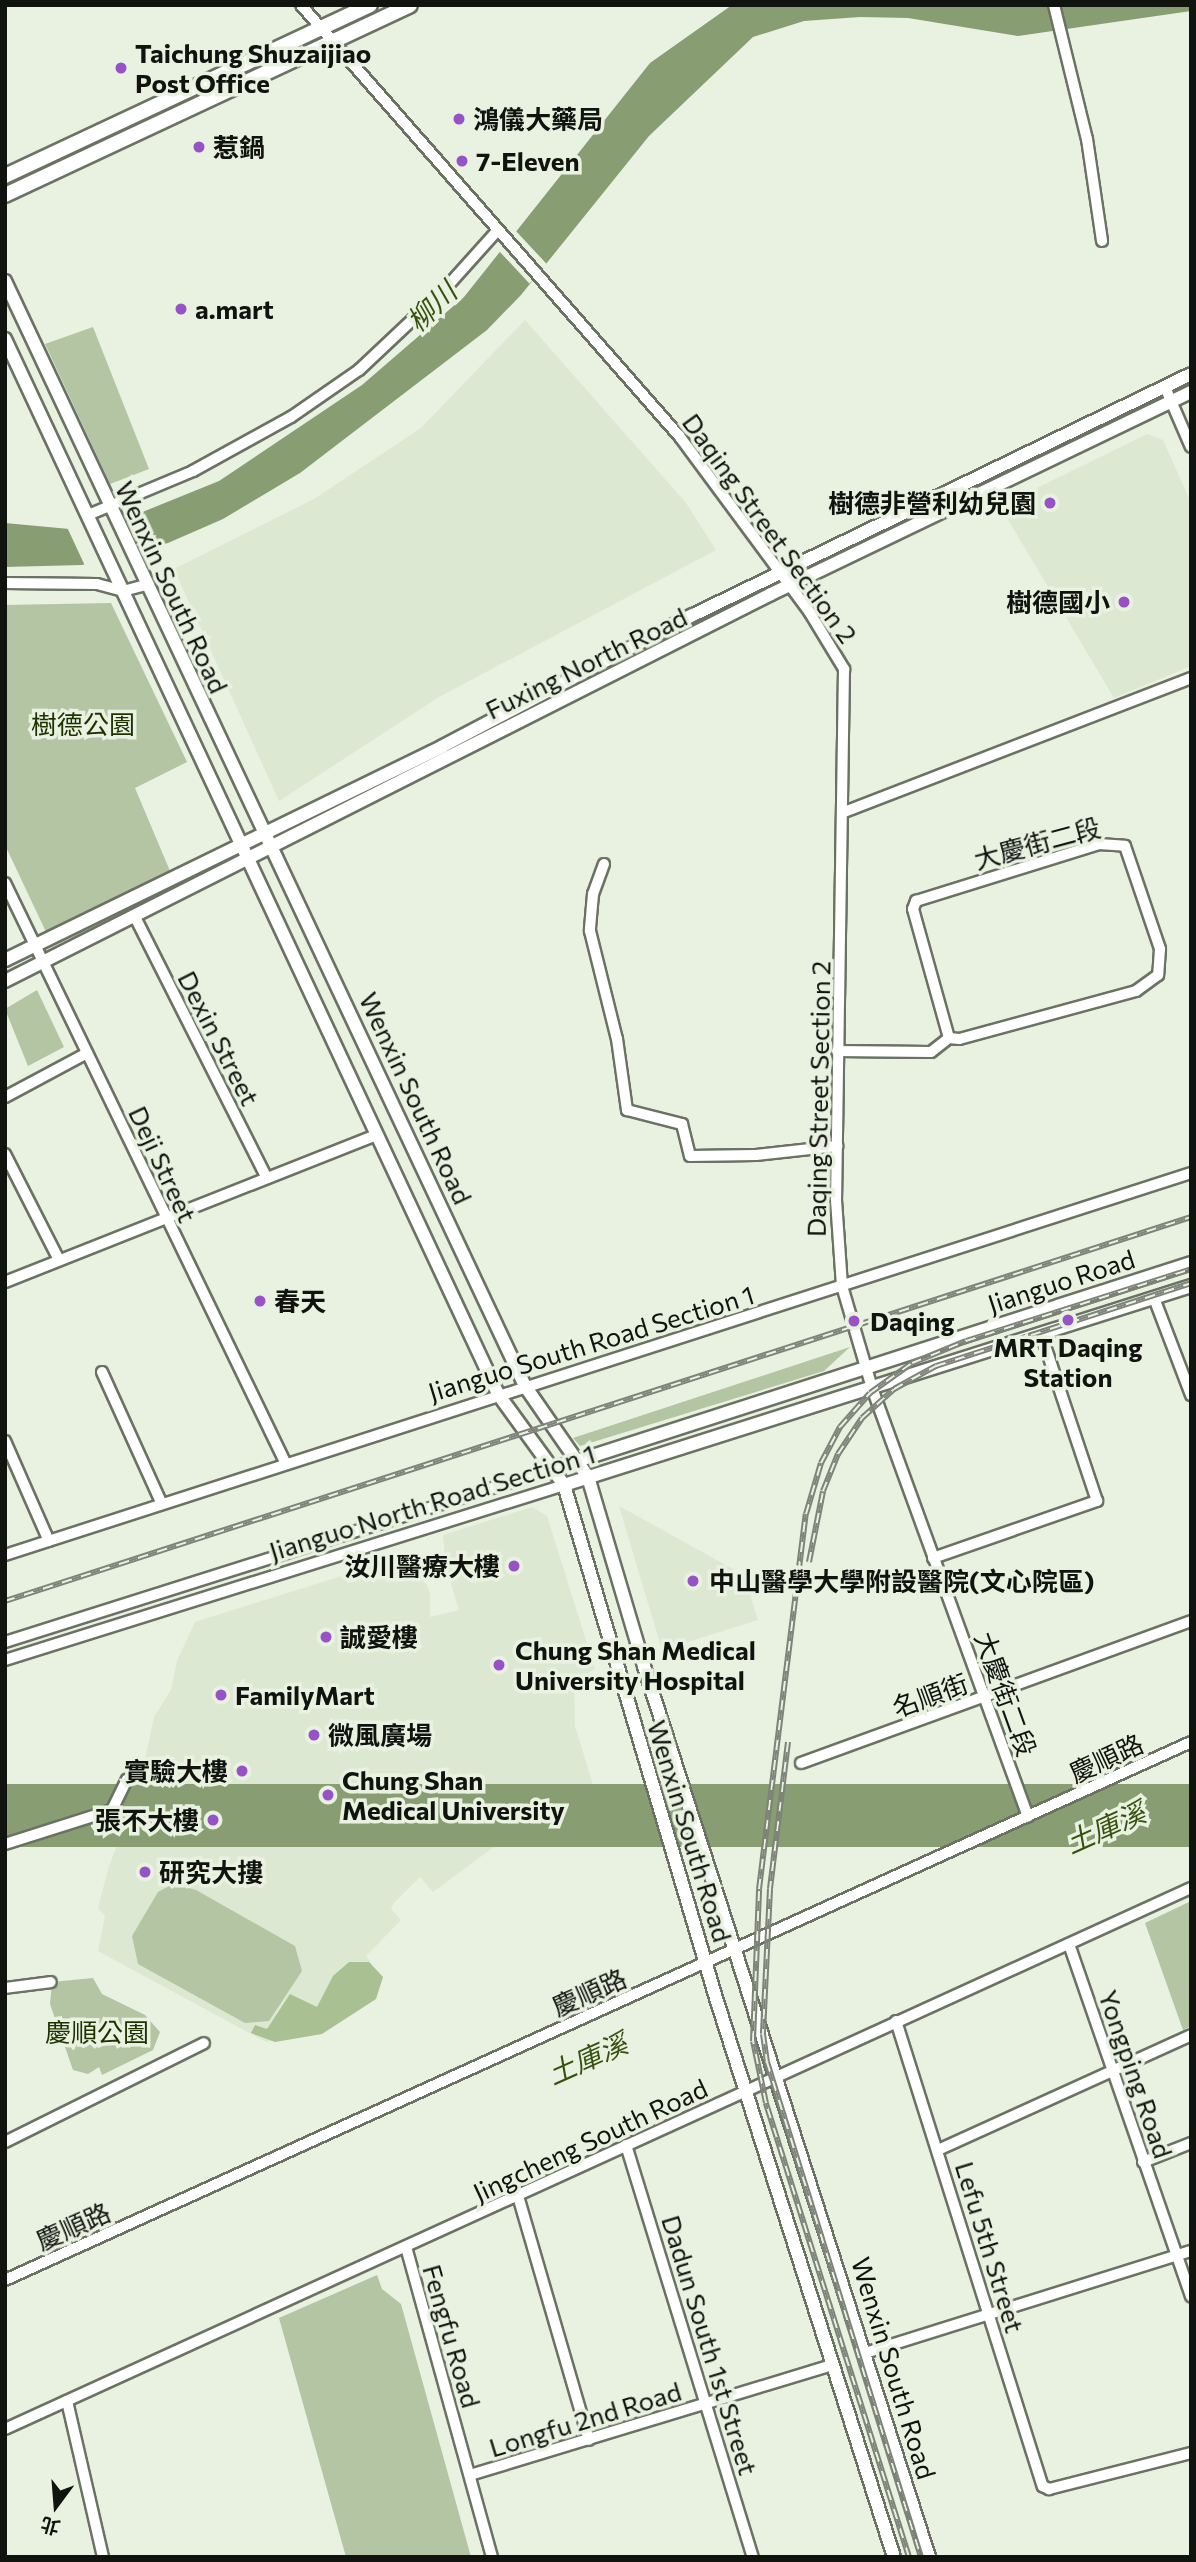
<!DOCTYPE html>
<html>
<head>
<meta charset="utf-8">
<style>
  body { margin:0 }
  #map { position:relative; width:1196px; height:2562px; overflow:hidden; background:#e9f1e1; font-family:Commissioner,"Noto Sans TC",sans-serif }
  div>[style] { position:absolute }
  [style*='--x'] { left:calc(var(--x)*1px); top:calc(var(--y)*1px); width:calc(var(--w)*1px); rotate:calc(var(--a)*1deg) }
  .built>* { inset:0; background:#dce8d1 }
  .green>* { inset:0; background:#b3c5a2 }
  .forest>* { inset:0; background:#a9c092 }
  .water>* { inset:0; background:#889e72; transform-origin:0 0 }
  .pier>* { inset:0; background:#e9f1e1; transform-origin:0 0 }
  .roads { filter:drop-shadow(2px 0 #6b7264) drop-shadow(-2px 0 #6b7264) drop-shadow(0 2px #6b7264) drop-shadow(0 -2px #6b7264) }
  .minor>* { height:10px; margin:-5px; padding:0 5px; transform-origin:5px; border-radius:5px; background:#fff }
  .tertiary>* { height:12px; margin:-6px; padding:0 6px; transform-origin:6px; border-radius:6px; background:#fff }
  .secondary>* { height:12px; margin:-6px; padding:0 6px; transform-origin:6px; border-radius:6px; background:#fff }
  .primary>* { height:14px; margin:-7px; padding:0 7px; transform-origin:7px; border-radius:7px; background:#fff }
  .rail>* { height:6px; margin-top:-3px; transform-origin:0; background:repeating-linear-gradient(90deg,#e9f1e1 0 10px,#7e8379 0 20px); box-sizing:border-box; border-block:2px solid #7e8379 }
  .dots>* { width:19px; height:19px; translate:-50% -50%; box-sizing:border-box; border:4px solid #e9f1e1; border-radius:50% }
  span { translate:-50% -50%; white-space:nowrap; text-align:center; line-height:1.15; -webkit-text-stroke:7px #e9f1e1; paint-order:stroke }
  .poi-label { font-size:26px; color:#10130e; font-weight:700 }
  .left { translate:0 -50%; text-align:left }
  .right { translate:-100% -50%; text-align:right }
  .street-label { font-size:26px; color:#10130e }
  .park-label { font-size:26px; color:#1e3200 }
  .water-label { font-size:28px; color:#36510d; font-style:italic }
  .frame { position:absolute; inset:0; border:7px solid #10130e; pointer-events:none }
  .north { position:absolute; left:21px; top:2471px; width:70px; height:70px; -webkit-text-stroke:5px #e9f1e1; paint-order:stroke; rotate:196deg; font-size:19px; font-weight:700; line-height:28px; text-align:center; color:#10130e }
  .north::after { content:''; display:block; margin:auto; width:24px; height:32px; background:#10130e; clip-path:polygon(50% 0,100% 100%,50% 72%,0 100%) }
</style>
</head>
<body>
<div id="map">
  <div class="built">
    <i style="clip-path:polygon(525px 320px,686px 503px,716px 550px,439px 697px,279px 801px,174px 569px,314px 499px,421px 428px)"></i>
    <i style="clip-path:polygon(1147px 434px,1163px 440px,1191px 503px,1191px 666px,1114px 698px,1000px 506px)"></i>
    <i style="clip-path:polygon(619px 1506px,744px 1575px,758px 1620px,662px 1650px)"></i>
    <i style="clip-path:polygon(532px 1507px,547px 1516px,595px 1669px,574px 1681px,575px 1726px,601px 1811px,568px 1821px,511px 1821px,514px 1832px,433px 1892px,420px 1877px,393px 1904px,391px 1909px,401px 1920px,366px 1956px,377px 1972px,299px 2034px,266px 2042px,98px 1951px,105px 1916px,98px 1908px,109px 1866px,129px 1814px,140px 1810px,150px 1772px,142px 1774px,154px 1717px,171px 1690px,177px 1661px,195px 1622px,415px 1553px,430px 1594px,430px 1617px,459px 1610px,446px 1567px,443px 1535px)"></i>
  </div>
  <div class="green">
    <i style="clip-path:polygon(93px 327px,149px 469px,110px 484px,45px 344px)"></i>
    <i style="clip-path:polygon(111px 603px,187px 762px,135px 788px,170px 871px,46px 932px,5px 845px,5px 605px)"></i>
    <i style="clip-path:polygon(37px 990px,64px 1047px,28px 1066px,5px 1009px)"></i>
    <i style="clip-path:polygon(850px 1347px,824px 1371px,580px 1446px,573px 1438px)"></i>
    <i style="clip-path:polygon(173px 1884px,196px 1890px,295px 1946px,302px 1971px,269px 2021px,245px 2023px,138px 1964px,132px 1936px,158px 1892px)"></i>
    <i style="clip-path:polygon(1191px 1901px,1191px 2026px,1183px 2030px,1145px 1923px)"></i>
    <i style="clip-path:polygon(93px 1978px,102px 1994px,145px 2015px,160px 2032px,153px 2050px,102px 2075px,99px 2067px,88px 2074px,73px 2070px,50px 2004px,52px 1982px)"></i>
    <i style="clip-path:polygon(377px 2275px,382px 2289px,401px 2304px,471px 2557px,346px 2557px,279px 2318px)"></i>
  </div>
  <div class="forest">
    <i style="clip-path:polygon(349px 1962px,369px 1962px,383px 1977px,376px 1999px,322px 2034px,275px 2042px,251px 2033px,255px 2025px,267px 2029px,290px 1994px,317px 2007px,333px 1976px)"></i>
  </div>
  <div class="water">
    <i style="clip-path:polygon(732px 5px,1191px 5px,1191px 11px,1018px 36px,908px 18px,860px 17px,804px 21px,753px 37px,649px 136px,521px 295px,487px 330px,300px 473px,223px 519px,168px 543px,82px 565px,5px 567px,5px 523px,91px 531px,140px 513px,219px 481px,362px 385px,464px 297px,650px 63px)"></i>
    <i style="left:1191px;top:1784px;width:63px;height:1304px;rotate:90deg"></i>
  </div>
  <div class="pier">
    <i style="left:515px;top:230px;width:49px;height:26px;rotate:47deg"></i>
    <i style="clip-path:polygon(141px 510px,158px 549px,86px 568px,66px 525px,91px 528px)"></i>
    <i style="clip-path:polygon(884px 1921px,881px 1990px,867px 1996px,869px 1928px)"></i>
    <i style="clip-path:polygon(63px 2296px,63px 2304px,109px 2344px,96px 2350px,42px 2306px)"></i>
  </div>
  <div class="roads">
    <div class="minor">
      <i style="--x:301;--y:5;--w:575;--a:48.74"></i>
      <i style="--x:680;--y:437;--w:219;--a:53.5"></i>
      <i style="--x:810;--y:613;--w:66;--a:58.7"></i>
      <i style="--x:844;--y:669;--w:531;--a:90.86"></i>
      <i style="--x:836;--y:1200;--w:86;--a:86"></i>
      <i style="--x:842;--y:1286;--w:106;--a:73.6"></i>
      <i style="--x:872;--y:1388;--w:456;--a:70"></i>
      <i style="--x:1054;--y:5;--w:138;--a:76.2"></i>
      <i style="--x:1087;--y:139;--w:103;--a:81.6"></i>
      <i style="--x:1165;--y:387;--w:65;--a:66.6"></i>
      <i style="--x:88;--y:515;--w:114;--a:-22.7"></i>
      <i style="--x:193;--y:471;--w:112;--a:-28.9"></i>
      <i style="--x:291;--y:417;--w:83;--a:-34.7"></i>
      <i style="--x:359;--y:370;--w:117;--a:-43.3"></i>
      <i style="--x:444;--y:290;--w:78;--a:-48.1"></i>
      <i style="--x:5;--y:583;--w:92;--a:0.6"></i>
      <i style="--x:97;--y:584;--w:27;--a:15"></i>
      <i style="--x:123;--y:591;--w:23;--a:-15"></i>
      <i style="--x:844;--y:812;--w:372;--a:-21.1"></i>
      <i style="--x:604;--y:864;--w:32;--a:110"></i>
      <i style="--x:593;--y:894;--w:37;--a:95"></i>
      <i style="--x:590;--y:931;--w:111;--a:76"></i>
      <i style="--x:617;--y:1039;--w:72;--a:82"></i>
      <i style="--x:627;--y:1110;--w:57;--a:14.3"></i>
      <i style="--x:682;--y:1124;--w:33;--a:76"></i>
      <i style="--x:690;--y:1156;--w:66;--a:-0.9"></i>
      <i style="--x:756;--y:1155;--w:82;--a:-6.3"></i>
      <i style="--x:5;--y:883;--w:643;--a:64.19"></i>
      <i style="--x:135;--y:917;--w:292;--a:63.2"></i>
      <i style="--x:837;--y:1051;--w:94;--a:0.6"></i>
      <i style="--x:931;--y:1052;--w:23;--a:-38"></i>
      <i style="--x:949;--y:1038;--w:134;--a:-105.6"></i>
      <i style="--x:913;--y:909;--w:9;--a:-69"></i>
      <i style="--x:916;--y:901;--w:192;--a:-17.3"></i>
      <i style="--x:1099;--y:844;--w:26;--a:4"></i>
      <i style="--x:1125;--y:846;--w:109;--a:71.2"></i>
      <i style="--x:1160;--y:949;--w:26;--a:94"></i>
      <i style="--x:1158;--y:975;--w:27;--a:144"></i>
      <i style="--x:1136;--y:991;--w:183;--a:164.8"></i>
      <i style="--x:959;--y:1039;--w:10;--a:-174"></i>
      <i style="--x:5;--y:1097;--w:93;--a:-28.2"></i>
      <i style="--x:5;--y:1154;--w:119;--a:63"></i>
      <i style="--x:5;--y:1282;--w:400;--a:-21.6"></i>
      <i style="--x:1154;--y:1298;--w:104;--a:69.1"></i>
      <i style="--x:102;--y:1372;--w:143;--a:65.6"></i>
      <i style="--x:5;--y:1441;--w:109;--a:66.3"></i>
      <i style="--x:5;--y:1555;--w:1246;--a:-17.85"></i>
      <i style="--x:933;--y:1558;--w:174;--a:-19.2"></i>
      <i style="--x:1097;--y:1501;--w:176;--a:-108.5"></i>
      <i style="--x:5;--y:1642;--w:574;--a:-17.55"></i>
      <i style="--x:5;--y:1660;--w:586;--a:-17.38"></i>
      <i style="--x:801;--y:1763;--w:415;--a:-20"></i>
      <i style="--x:5;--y:1844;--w:112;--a:-17.6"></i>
      <i style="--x:112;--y:1810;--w:34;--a:-64"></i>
      <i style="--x:1069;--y:1944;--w:373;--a:70.9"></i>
      <i style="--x:5;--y:1988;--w:46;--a:-7.4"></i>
      <i style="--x:896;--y:2021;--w:488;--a:72.5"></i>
      <i style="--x:1043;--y:2486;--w:7;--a:27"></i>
      <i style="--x:1049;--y:2489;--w:146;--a:-14.2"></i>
      <i style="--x:5;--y:2142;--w:222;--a:-26.4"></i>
      <i style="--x:626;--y:2145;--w:431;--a:72.9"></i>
      <i style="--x:938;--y:2150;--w:278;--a:-24.4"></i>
      <i style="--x:1143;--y:2162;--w:52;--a:-21.6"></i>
      <i style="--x:518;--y:2196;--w:254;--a:73.8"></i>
      <i style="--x:406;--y:2247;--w:322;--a:74.5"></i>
      <i style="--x:5;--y:2280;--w:1302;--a:-24.4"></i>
      <i style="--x:865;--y:2353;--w:342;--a:-17.4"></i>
      <i style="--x:67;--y:2401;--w:160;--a:77"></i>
      <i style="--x:5;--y:2429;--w:1304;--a:-24.52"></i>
      <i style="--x:470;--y:2475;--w:378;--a:-16.9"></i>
    </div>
    <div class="tertiary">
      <i style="--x:5;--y:960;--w:487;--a:-26"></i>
      <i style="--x:443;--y:746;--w:282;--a:-27.7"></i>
      <i style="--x:693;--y:615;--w:553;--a:-25.82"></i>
      <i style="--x:5;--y:981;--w:858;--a:-26.8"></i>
      <i style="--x:771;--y:594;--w:466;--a:-25.7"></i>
    </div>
    <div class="secondary">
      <i style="--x:5;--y:281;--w:1221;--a:64.8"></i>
      <i style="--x:525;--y:1386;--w:111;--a:55.3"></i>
      <i style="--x:588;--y:1477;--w:197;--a:73.5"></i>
      <i style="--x:644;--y:1666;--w:935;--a:72.26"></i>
      <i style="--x:5;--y:339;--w:1165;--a:64.95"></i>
      <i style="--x:498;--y:1394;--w:112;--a:54"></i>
      <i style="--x:564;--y:1485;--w:535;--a:73.5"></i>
      <i style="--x:716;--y:1998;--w:587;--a:72.34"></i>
      <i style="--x:552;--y:1469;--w:671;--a:-17.87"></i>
      <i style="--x:564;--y:1485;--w:658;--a:-17.61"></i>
    </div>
    <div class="primary">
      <i style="--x:5;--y:176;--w:403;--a:-25.1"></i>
      <i style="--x:5;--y:195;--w:447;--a:-25.1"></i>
    </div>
  </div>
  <div class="rail">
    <i style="--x:809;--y:1562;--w:72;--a:-78.8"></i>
    <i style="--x:823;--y:1491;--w:40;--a:-68"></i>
    <i style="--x:838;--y:1454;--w:43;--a:-56.3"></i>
    <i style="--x:862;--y:1418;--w:43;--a:-42.2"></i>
    <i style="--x:894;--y:1389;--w:48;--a:-28.7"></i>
    <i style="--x:936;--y:1366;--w:268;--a:-18"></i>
    <i style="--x:5;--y:1601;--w:1247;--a:-17.94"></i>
    <i style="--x:788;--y:1742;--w:148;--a:97"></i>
    <i style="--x:770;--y:1889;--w:145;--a:92.8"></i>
    <i style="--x:763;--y:2034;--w:28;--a:82"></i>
    <i style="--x:767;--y:2062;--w:518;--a:72.72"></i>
    <i style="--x:909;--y:2557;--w:476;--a:-107.5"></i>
    <i style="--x:766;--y:2103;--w:63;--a:-101.8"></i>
    <i style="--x:753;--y:2041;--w:152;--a:-87.7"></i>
    <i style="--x:759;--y:1889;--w:378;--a:-82.9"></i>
    <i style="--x:806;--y:1514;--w:53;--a:-73.6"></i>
    <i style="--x:821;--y:1463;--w:41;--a:-62.2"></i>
    <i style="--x:840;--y:1427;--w:45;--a:-48.6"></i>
    <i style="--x:870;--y:1393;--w:52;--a:-35.5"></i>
    <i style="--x:912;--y:1363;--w:58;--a:-22.2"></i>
    <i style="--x:966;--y:1341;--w:236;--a:-17.7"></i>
  </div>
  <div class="dots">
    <i style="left:121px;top:68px;background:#9752c6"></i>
    <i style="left:459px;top:119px;background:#9752c6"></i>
    <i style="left:199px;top:147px;background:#9752c6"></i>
    <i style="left:462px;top:161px;background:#9752c6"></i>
    <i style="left:181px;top:309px;background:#9752c6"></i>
    <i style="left:1050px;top:503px;background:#9752c6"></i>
    <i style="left:1124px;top:602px;background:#9752c6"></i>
    <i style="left:260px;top:1301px;background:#9752c6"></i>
    <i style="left:1068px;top:1320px;background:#9752c6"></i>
    <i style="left:854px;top:1321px;background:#9752c6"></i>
    <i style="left:514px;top:1566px;background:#9752c6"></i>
    <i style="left:693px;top:1581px;background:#9752c6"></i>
    <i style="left:326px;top:1637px;background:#9752c6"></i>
    <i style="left:499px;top:1665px;background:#9752c6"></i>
    <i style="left:221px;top:1695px;background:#9752c6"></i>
    <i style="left:314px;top:1735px;background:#9752c6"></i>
    <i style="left:242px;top:1771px;background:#9752c6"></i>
    <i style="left:328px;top:1795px;background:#9752c6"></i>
    <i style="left:213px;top:1820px;background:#9752c6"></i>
    <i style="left:145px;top:1872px;background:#9752c6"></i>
  </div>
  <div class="poi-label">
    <span class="left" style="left:135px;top:68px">Taichung Shuzaijiao<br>Post Office</span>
    <span class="left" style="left:473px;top:119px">鴻儀大藥局</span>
    <span class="left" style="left:213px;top:147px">惹鍋</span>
    <span class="left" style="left:476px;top:161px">7-Eleven</span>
    <span class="left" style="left:195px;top:309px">a.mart</span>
    <span class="right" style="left:1036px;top:503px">樹德非營利幼兒園</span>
    <span class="right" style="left:1110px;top:602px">樹德國小</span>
    <span class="left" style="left:274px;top:1301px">春天</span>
    <span class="left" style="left:870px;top:1321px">Daqing</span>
    <span style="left:1068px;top:1362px">MRT Daqing<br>Station</span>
    <span class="right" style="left:500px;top:1566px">汝川醫療大樓</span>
    <span class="left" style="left:709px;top:1581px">中山醫學大學附設醫院(文心院區)</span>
    <span class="left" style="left:340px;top:1637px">誠愛樓</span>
    <span class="left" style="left:515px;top:1665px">Chung Shan Medical<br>University Hospital</span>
    <span class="left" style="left:235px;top:1695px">FamilyMart</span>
    <span class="left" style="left:328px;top:1735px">微風廣場</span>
    <span class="right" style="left:228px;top:1771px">實驗大樓</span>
    <span class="left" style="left:342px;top:1795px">Chung Shan<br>Medical University</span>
    <span class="right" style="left:199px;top:1820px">張不大樓</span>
    <span class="left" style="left:159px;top:1872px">研究大摟</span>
  </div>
  <div class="street-label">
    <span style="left:770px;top:528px;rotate:54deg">Daqing Street Section 2</span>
    <span style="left:172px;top:587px;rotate:65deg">Wenxin South Road</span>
    <span style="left:586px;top:663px;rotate:-26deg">Fuxing North Road</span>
    <span style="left:1037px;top:843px;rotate:-15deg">大慶街二段</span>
    <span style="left:219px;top:1038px;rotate:63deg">Dexin Street</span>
    <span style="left:416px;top:1098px;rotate:65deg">Wenxin South Road</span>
    <span style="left:818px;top:1099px;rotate:-89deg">Daqing Street Section 2</span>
    <span style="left:163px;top:1164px;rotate:65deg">Deji Street</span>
    <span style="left:1061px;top:1281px;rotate:-18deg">Jianguo Road</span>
    <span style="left:591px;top:1343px;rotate:-17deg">Jianguo South Road Section 1</span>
    <span style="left:432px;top:1502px;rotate:-17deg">Jianguo North Road Section 1</span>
    <span style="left:1006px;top:1694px;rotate:70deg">大慶街二段</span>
    <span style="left:930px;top:1695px;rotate:-20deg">名順街</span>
    <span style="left:1106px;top:1758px;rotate:-25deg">慶順路</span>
    <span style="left:690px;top:1831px;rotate:73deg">Wenxin South Road</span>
    <span style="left:589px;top:1992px;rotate:-24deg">慶順路</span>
    <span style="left:1136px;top:2074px;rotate:71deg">Yongping Road</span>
    <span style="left:590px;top:2140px;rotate:-25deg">Jingcheng South Road</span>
    <span style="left:73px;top:2226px;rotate:-24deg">慶順路</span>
    <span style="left:990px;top:2247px;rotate:73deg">Lefu 5th Street</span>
    <span style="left:452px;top:2336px;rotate:74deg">Fengfu Road</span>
    <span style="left:710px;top:2345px;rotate:73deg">Dadun South 1st Street</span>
    <span style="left:894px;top:2368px;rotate:73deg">Wenxin South Road</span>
    <span style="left:585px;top:2419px;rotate:-17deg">Longfu 2nd Road</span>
  </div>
  <div class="park-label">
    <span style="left:83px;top:724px">樹德公園</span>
    <span style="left:97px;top:2032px">慶順公園</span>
  </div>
  <div class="water-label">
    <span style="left:431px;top:306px;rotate:-44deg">柳川</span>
    <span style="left:1105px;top:1827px;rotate:-24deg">土庫溪</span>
    <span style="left:587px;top:2058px;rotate:-24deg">土庫溪</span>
  </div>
  <div class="frame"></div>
  <div class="north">北</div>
</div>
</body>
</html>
